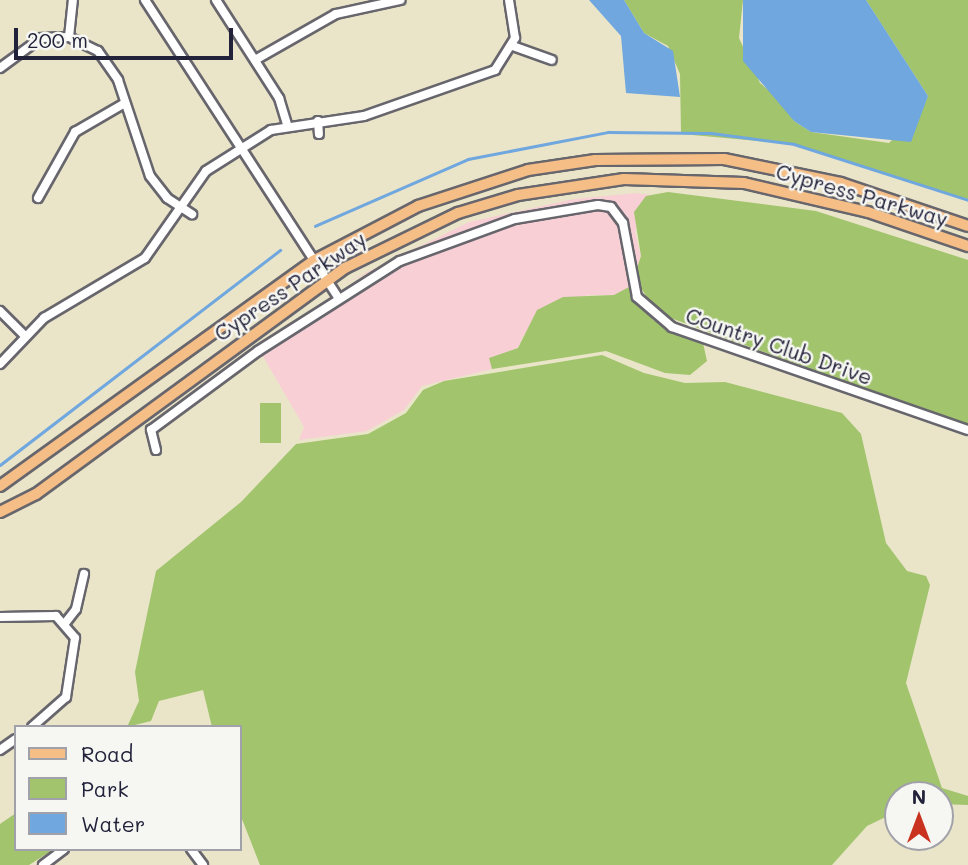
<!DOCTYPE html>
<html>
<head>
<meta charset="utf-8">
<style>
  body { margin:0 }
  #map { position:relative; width:968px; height:865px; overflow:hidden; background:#eae5c9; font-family:Mali,sans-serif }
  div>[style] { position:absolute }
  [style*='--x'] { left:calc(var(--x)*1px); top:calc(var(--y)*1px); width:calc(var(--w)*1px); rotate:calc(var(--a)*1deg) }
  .built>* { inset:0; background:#f7cfd5 }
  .green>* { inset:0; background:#a1c46d; transform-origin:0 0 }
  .water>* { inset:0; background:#6fa7de }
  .stream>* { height:2.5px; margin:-1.25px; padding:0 1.25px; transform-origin:1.25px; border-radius:1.25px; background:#6fa7de }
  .roads { filter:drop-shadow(2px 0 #68666d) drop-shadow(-2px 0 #68666d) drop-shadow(0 2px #68666d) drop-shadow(0 -2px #68666d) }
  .minor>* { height:8px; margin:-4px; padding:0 4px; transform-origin:4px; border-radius:4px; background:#fff }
  .major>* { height:10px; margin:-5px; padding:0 5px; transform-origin:5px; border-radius:5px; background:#f5be86 }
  span { translate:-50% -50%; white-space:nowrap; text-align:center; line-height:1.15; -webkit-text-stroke:5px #f6f6f2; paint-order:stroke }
  .street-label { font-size:21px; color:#22223b }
  .legend { position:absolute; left:14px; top:725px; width:228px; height:126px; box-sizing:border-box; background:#f6f6f2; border:2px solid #a1a1a9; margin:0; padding:9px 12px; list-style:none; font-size:21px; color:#22223b }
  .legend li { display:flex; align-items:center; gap:14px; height:35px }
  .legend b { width:35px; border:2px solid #a1a1a9 }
  .north { position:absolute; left:884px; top:781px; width:70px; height:70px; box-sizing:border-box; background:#f6f6f2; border:2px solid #a1a1a9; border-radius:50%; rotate:0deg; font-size:19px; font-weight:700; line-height:28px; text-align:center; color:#22223b }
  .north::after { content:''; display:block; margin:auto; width:24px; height:32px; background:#c8321e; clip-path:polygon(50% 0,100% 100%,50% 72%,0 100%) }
  .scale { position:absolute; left:14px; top:28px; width:219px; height:32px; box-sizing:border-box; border:4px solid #22223b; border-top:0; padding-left:9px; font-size:21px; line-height:24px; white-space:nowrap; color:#22223b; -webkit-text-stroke:5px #f6f6f2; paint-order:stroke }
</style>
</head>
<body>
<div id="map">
  <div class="built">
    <i style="clip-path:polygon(636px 193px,651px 195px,635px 232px,641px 256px,634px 277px,624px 213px,598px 201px,514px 215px,452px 235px,337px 287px,469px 222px,574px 199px)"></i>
    <i style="clip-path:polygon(579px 211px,610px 211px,619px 224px,629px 287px,614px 295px,588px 295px,523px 336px,518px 348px,489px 358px,492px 369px,422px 386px,404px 410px,367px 431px,299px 440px,304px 427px,261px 353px,402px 265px,515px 223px)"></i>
  </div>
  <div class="green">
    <i style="clip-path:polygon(624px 0,743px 0,739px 38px,760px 83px,784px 103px,794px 121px,811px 132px,889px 143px,921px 112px,928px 96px,866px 0,968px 0,968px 201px,791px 144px,681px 134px,680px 74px,668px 46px,644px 33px)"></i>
    <i style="clip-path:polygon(668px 192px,816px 211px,968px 260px,968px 426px,657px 313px,634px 277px,641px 256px,634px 212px,646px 196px)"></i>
    <i style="clip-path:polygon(629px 287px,653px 320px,703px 343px,707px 361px,690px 375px,665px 373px,606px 351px,492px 369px,489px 358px,518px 348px,537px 310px,563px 297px,614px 295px)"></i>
    <i style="clip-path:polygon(602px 355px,644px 373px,685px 383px,725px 382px,842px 413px,861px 434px,886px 543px,907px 571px,926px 576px,930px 585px,906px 683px,942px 788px,968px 796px,968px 805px,940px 804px,940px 795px,898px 795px,898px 811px,867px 826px,832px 865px,260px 865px,240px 814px,240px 727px,212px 727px,203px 690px,159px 701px,151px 721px,127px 727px,139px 701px,135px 672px,156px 571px,241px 502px,296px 444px,368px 434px,406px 413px,423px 390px,444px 381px)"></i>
    <i style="left:260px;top:403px;width:21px;height:40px"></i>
    <i style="clip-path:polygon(16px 813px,16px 849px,54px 849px,29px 865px,0 865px,0 824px)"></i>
  </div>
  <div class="water">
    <i style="clip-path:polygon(589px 0,624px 0,644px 33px,673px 51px,680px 97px,626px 93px,621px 36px)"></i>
    <i style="clip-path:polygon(743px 0,866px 0,928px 96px,911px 142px,811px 132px,794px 121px,743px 61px)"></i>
  </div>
  <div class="stream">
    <i style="--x:315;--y:226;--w:167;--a:-23.6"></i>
    <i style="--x:468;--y:159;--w:143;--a:-10.9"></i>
    <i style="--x:608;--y:132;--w:103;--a:0.6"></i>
    <i style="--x:711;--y:133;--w:84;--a:7.5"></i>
    <i style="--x:794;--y:144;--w:183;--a:17.8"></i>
    <i style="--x:0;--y:465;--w:353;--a:-37.5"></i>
  </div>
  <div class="roads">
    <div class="minor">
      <i style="--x:145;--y:0;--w:354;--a:57"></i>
      <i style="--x:216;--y:0;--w:117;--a:57.3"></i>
      <i style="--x:279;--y:98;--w:27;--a:73"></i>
      <i style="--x:69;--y:37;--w:37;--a:-84"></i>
      <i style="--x:513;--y:46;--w:41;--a:19.7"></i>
      <i style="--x:255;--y:60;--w:93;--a:-29.6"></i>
      <i style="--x:336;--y:14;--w:66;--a:-12.3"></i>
      <i style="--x:0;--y:68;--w:51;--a:-36.2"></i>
      <i style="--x:41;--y:38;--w:28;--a:-2"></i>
      <i style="--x:69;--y:37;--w:32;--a:26"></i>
      <i style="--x:98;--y:51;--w:35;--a:55"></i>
      <i style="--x:118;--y:80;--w:101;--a:71.6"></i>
      <i style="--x:150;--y:176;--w:28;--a:52"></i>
      <i style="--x:167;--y:198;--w:30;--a:33"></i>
      <i style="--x:318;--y:121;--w:13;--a:86"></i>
      <i style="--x:38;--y:198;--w:76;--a:-60.7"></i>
      <i style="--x:75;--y:132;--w:58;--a:-30.1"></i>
      <i style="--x:0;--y:311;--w:34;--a:45"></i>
      <i style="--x:0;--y:364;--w:64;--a:-46.3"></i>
      <i style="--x:44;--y:318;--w:117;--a:-30.7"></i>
      <i style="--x:145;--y:258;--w:106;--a:-55"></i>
      <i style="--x:206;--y:171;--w:77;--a:-32.2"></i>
      <i style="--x:271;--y:130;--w:94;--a:-8.6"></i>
      <i style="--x:364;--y:116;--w:139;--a:-19.3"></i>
      <i style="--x:495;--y:70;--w:38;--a:-58"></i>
      <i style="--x:515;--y:38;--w:38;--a:-99"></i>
      <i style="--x:156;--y:450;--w:21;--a:-104"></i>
      <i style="--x:151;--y:430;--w:133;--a:-36.4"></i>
      <i style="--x:258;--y:351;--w:168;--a:-32.4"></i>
      <i style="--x:400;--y:261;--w:122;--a:-20.1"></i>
      <i style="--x:515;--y:219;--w:84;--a:-9.6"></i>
      <i style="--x:598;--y:205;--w:13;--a:9"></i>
      <i style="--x:611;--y:207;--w:20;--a:53"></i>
      <i style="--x:623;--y:223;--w:75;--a:79.3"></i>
      <i style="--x:637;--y:297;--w:46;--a:40.6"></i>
      <i style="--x:672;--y:327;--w:313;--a:19.2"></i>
      <i style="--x:0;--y:617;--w:56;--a:-1"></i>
      <i style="--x:56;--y:616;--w:29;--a:49"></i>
      <i style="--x:75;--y:638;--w:60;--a:98.7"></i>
      <i style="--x:66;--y:697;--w:45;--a:138.6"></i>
      <i style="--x:66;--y:622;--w:16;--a:-52"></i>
      <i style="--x:76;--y:609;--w:36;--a:-77"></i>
      <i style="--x:0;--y:750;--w:19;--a:-35"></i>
      <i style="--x:191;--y:849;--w:20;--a:53"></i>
      <i style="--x:43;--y:865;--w:26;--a:-37"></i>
    </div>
    <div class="major">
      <i style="--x:0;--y:486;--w:385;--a:-35.7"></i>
      <i style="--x:313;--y:261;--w:119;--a:-27.6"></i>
      <i style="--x:418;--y:206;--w:116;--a:-18.1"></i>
      <i style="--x:528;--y:170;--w:68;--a:-8.5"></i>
      <i style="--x:595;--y:160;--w:129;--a:-0.4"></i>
      <i style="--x:724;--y:159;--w:119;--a:11.6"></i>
      <i style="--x:841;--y:183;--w:134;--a:18.7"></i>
      <i style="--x:0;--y:512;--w:40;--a:-26.6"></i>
      <i style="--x:36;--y:494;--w:383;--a:-36.2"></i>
      <i style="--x:345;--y:268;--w:126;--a:-26"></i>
      <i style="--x:458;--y:213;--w:63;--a:-16.7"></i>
      <i style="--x:518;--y:195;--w:107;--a:-8.6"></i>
      <i style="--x:624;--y:179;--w:120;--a:1.9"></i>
      <i style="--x:744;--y:183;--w:127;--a:13.2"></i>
      <i style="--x:868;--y:212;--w:106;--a:18.8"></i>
    </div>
  </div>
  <div class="street-label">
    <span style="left:862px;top:195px;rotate:16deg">Cypress Parkway</span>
    <span style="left:290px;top:286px;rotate:-34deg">Cypress Parkway</span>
    <span style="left:779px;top:346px;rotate:19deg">Country Club Drive</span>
  </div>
  <ul class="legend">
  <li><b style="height:9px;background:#f5be86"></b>Road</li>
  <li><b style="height:19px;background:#a1c46d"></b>Park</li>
  <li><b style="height:19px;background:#6fa7de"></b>Water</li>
  </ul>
  <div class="north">N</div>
  <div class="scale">200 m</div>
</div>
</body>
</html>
